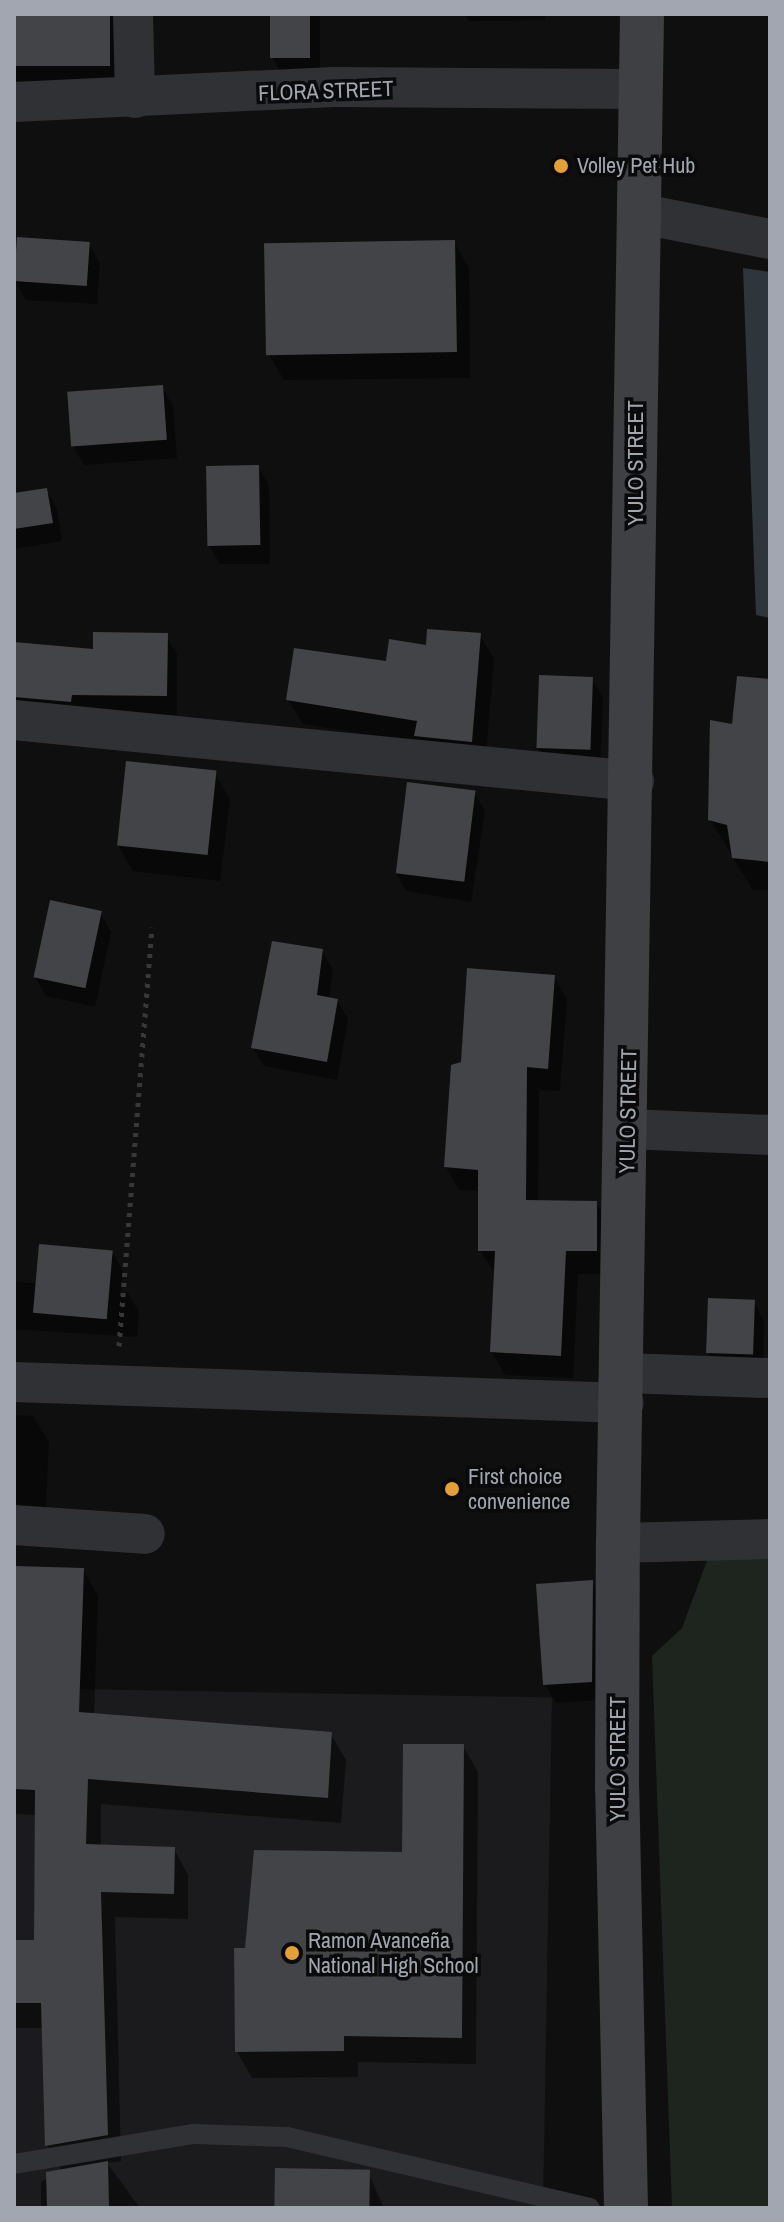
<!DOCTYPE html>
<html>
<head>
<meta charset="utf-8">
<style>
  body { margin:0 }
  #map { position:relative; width:784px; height:2222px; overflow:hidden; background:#0f0f10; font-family:"Archivo Narrow",sans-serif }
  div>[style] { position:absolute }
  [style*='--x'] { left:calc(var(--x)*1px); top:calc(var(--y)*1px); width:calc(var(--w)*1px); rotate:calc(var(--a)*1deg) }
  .built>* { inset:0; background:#1b1b1d; transform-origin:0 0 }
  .green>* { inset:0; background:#1e241e }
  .water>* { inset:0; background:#2e363c }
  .shadow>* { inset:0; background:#0007; transform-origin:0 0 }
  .building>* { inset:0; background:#434448; transform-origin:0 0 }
  .path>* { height:5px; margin-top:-2.5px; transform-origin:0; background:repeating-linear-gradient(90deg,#36383c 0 4px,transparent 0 10px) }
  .lane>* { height:20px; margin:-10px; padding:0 10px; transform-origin:10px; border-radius:10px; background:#303135 }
  .street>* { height:40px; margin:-20px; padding:0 20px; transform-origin:20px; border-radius:20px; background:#303135 }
  .secondary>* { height:44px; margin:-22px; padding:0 22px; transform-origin:22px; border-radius:22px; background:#3e4044 }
  .dots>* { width:22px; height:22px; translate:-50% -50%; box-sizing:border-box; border:4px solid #0a0a0b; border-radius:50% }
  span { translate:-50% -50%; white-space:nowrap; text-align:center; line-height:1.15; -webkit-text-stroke:7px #0a0a0b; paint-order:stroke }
  .street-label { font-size:22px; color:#a1a6b0 }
  .poi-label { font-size:22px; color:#a1a6b0 }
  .left { translate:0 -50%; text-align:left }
  .frame { position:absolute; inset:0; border:16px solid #a1a6b0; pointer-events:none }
</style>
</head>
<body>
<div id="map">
  <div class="built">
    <i style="left:14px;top:1688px;width:538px;height:520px;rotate:1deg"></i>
  </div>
  <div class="green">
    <i style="clip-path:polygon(770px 1548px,770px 2208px,672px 2208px,652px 1656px,682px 1628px,711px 1550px)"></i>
  </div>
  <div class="water">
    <i style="clip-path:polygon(743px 268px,770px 272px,770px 618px,756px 615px)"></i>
  </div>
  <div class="shadow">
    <i style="left:14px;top:14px;width:107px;height:72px"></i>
    <i style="clip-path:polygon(272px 14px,320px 14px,320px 76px,283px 76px,272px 57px)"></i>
    <i style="clip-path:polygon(465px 14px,545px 14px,545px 20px,469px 21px)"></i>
    <i style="clip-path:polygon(454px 242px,469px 268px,470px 378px,284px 380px,268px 353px)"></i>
    <i style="clip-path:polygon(89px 244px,100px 263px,97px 304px,26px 300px,15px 281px)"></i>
    <i style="clip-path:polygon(162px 387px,173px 406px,177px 458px,84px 465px,73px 446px)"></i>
    <i style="clip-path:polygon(258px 467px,269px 485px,270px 564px,220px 564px,209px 545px)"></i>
    <i style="clip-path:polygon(46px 490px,57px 509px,62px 541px,14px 549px,14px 496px)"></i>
    <i style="clip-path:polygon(166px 635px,177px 654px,177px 715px,82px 713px,14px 700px,14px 673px)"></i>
    <i style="clip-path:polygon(480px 635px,494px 659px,485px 766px,420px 743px,303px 724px,288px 700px,428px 647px)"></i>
    <i style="clip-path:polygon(592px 679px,603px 698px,600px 772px,549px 767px,538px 748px)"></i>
    <i style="clip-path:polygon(770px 681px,770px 891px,752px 889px,710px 819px,733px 726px)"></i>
    <i style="clip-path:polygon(214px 773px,230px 799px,220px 881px,133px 871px,118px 845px)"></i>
    <i style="clip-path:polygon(474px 792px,485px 811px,471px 902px,406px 891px,395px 872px)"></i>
    <i style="clip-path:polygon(100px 913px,111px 932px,95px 1007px,46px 996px,35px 977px)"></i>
    <i style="clip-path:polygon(322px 951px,333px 970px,329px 999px,337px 1000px,348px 1019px,337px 1080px,264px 1066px,253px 1048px)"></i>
    <i style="clip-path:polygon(554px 976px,567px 1000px,560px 1091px,539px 1090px,538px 1202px,596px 1203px,609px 1226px,610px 1274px,578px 1274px,573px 1378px,505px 1375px,492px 1352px,496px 1274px,480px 1251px,480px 1191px,459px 1190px,446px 1167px,463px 1064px)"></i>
    <i style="clip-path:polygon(112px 1252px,123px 1271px,121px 1292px,128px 1293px,139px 1312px,137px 1337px,14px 1329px,14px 1281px,39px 1284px)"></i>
    <i style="clip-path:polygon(754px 1302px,764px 1321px,763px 1373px,719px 1371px,708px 1352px)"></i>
    <i style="clip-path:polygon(14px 1415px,33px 1416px,49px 1442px,45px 1522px,14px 1521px)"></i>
    <i style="clip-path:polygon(14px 1568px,83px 1570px,98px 1596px,94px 1715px,331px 1734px,346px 1760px,341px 1823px,101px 1804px,101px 1847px,174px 1849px,188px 1875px,188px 1919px,115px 1917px,121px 2161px,107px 2163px,140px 2208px,41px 2208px,41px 2182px,62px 2171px,47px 2145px,44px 2028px,14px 2028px,14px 1942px,36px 1942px,37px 1815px,14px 1814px)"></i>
    <i style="clip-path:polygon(592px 1582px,603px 1601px,602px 1700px,556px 1703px,545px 1684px)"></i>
    <i style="clip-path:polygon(463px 1746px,478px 1772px,476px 2064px,358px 2062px,358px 2077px,252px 2078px,237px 2052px,246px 1950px,404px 1854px)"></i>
    <i style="clip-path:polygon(368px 2172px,384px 2208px,277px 2208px)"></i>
  </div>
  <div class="building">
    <i style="left:14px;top:14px;width:96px;height:52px"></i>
    <i style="left:270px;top:14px;width:40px;height:44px"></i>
    <i style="left:17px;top:237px;width:73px;height:44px;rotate:4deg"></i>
    <i style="left:455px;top:240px;width:112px;height:191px;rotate:89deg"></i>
    <i style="left:163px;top:385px;width:55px;height:96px;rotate:86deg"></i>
    <i style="left:259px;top:465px;width:80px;height:53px;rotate:89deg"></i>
    <i style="clip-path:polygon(47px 488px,53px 523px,14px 529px,14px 493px)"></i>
    <i style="clip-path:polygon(427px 629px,481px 633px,472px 742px,414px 736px,417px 721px,286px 700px,294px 648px,386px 661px,389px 639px,426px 645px)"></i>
    <i style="clip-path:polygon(93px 632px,168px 633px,167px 696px,72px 695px,71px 702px,14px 697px,14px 642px,93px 649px)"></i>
    <i style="left:539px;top:675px;width:54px;height:73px;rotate:2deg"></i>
    <i style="clip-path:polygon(737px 676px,770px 679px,770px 862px,732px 858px,727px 825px,708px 820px,710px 720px,732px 724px)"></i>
    <i style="left:126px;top:761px;width:91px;height:85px;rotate:6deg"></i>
    <i style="left:407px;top:782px;width:69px;height:92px;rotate:7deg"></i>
    <i style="left:50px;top:900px;width:53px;height:79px;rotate:12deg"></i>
    <i style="clip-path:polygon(272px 941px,323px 949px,317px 995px,338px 999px,327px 1062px,251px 1048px)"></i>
    <i style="clip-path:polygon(467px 968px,555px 975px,548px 1069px,527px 1067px,526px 1200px,597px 1201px,597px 1251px,566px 1251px,561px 1356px,490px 1352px,495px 1251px,478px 1251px,478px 1170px,444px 1167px,451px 1065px,461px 1062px)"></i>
    <i style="left:39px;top:1244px;width:74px;height:69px;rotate:5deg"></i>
    <i style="left:708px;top:1298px;width:47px;height:55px;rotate:2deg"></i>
    <i style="clip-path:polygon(14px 1566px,84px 1568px,79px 1712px,332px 1732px,328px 1798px,88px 1779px,86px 1844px,175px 1847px,174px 1894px,101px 1892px,108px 2135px,45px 2146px,41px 2003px,14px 2003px,14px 1940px,34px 1940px,35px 1790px,14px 1789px)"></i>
    <i style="clip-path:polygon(593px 1580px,592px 1682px,543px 1685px,536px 1584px)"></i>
    <i style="clip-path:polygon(403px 1744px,464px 1744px,462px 2038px,344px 2036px,344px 2051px,235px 2052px,234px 1948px,245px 1948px,254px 1850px,402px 1852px)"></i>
    <i style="clip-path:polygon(108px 2161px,109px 2208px,47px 2208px,46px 2172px)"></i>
    <i style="left:275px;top:2168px;width:95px;height:40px;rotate:1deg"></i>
  </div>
  <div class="path">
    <i style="--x:119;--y:1346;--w:420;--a:-85.5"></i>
  </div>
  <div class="lane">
    <i style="--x:14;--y:2164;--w:182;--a:-9.5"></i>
    <i style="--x:194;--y:2134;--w:93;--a:1.8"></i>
    <i style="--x:287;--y:2137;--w:311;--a:13.2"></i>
  </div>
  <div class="street">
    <i style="--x:133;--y:14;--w:84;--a:88.6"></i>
    <i style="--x:14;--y:102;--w:320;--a:-2.7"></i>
    <i style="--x:334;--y:87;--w:304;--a:0.4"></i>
    <i style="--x:637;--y:213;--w:136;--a:11.1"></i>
    <i style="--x:14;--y:720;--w:623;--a:5.62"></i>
    <i style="--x:628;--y:1129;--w:142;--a:2.4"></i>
    <i style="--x:624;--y:1373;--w:146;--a:2"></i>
    <i style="--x:14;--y:1382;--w:610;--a:1.97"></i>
    <i style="--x:14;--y:1525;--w:131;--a:3.9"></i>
    <i style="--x:618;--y:1543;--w:152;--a:-1.5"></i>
  </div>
  <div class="secondary">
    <i style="--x:626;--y:2208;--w:419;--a:-91.2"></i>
    <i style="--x:617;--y:1789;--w:246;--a:-89.8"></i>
    <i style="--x:618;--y:1543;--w:1529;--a:-89.1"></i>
  </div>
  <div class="dots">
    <i style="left:561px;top:166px;background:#e3a034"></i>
    <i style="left:452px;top:1489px;background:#e3a034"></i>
    <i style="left:292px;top:1953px;background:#e3a034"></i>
  </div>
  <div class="street-label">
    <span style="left:326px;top:91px;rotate:-2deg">FLORA STREET</span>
    <span style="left:636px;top:463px;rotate:-90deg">YULO STREET</span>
    <span style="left:628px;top:1111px;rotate:-89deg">YULO STREET</span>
    <span style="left:618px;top:1759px;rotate:-90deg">YULO STREET</span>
  </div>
  <div class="poi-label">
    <span class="left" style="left:577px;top:166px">Volley Pet Hub</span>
    <span class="left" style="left:468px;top:1489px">First choice<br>convenience</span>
    <span class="left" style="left:308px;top:1953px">Ramon Avanceña<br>National High School</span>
  </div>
  <div class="frame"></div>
</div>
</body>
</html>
